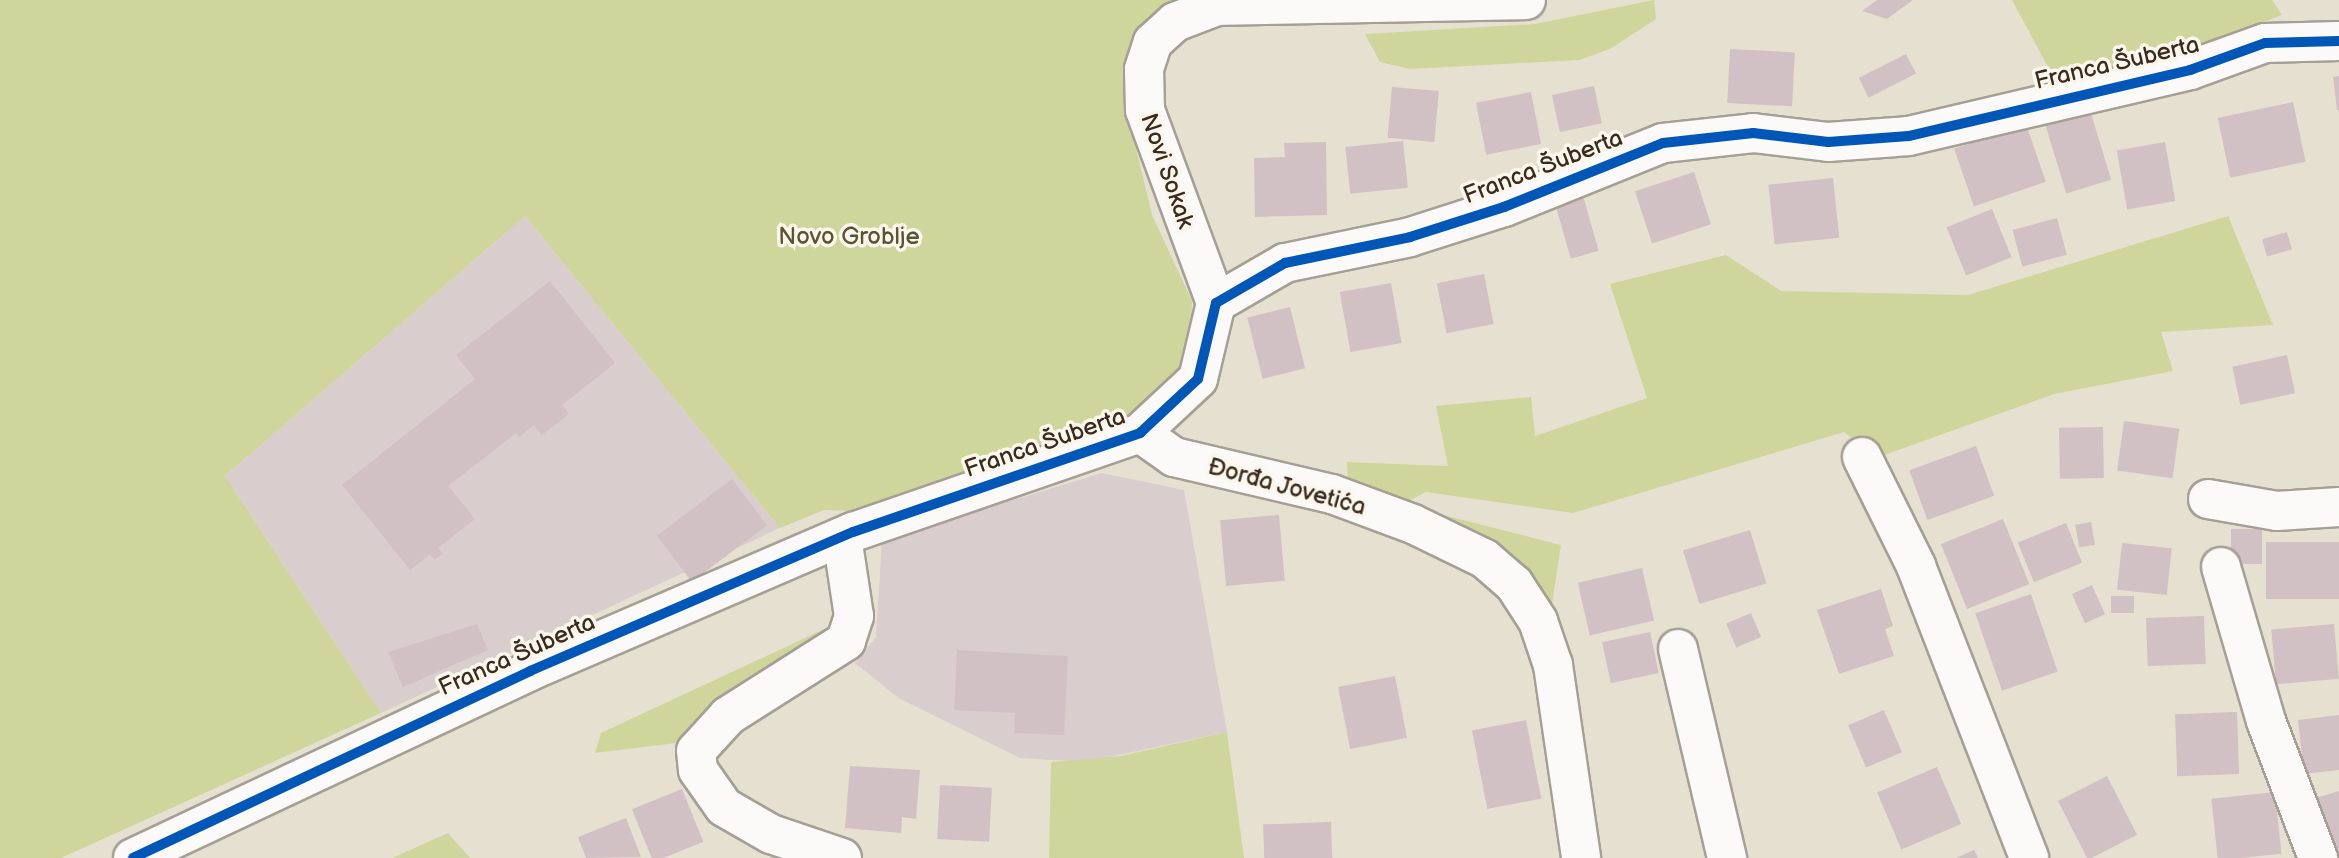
<!DOCTYPE html>
<html>
<head>
<meta charset="utf-8">
<style>
  body { margin:0 }
  #map { position:relative; width:2339px; height:858px; overflow:hidden; background:#e6e0d0; font-family:"Balsamiq Sans",sans-serif }
  div>[style] { position:absolute }
  [style*='--x'] { left:calc(var(--x)*1px); top:calc(var(--y)*1px); width:calc(var(--w)*1px); rotate:calc(var(--a)*1deg) }
  .industrial>* { inset:0; background:#dacdcd }
  .green>* { inset:0; background:#cfd69b }
  .building>* { inset:0; background:#d1c1c4; transform-origin:0 0 }
  .roads { filter:drop-shadow(2px 0 #a59f95) drop-shadow(-2px 0 #a59f95) drop-shadow(0 2px #a59f95) drop-shadow(0 -2px #a59f95) }
  .minor>* { height:38px; margin:-19px; padding:0 19px; transform-origin:19px; border-radius:19px; background:#fbfaf8 }
  .cycleway>* { height:10px; margin:-5px; padding:0 5px; transform-origin:5px; border-radius:5px; background:#0057b8 }
  span { translate:-50% -50%; white-space:nowrap; text-align:center; line-height:1.15; -webkit-text-stroke:7px #fbf7ec; paint-order:stroke }
  .street-label { font-size:24px; color:#3b2a1e }
  .park-label { font-size:24px; color:#5c5332 }
</style>
</head>
<body>
<div id="map">
  <div class="industrial">
    <i style="clip-path:polygon(525px 216px,780px 528px,381px 713px,225px 476px)"></i>
    <i style="clip-path:polygon(1102px 473px,1184px 490px,1227px 732px,1086px 762px,1020px 758px,900px 699px,855px 663px,876px 637px,882px 540px)"></i>
  </div>
  <div class="green">
    <i style="clip-path:polygon(0 0,1192px 0,1130px 124px,1152px 215px,1192px 301px,1191px 354px,1157px 401px,1090px 440px,855px 511px,824px 510px,780px 528px,525px 216px,225px 476px,381px 713px,61px 858px,0 858px)"></i>
    <i style="clip-path:polygon(1654px 0,1656px 19px,1610px 49px,1579px 60px,1410px 69px,1380px 62px,1365px 34px,1535px 24px)"></i>
    <i style="clip-path:polygon(2012px 0,2272px 0,2282px 15px,2158px 64px,2130px 63px,2056px 82px)"></i>
    <i style="clip-path:polygon(2228px 216px,2273px 325px,2161px 332px,2173px 371px,2054px 394px,1876px 458px,1844px 432px,1573px 513px,1426px 492px,1397px 507px,1348px 481px,1347px 462px,1448px 466px,1436px 406px,1531px 397px,1535px 436px,1647px 398px,1610px 284px,1726px 255px,1781px 291px,1968px 295px)"></i>
    <i style="clip-path:polygon(1427px 511px,1561px 545px,1551px 611px)"></i>
    <i style="clip-path:polygon(833px 625px,828px 639px,684px 742px,595px 753px,601px 733px)"></i>
    <i style="clip-path:polygon(1227px 732px,1244px 858px,1049px 858px,1051px 762px,1121px 756px)"></i>
    <i style="clip-path:polygon(448px 833px,470px 858px,392px 858px,410px 850px)"></i>
  </div>
  <div class="building">
    <i style="clip-path:polygon(1877px 0,1913px 0,1887px 19px,1862px 11px)"></i>
    <i style="left:1730px;top:49px;width:65px;height:54px;rotate:3deg"></i>
    <i style="left:1906px;top:54px;width:22px;height:53px;rotate:63deg"></i>
    <i style="clip-path:polygon(2339px 76px,2339px 110px,2337px 110px,2333px 77px)"></i>
    <i style="left:1594px;top:86px;width:38px;height:43px;rotate:78deg"></i>
    <i style="left:1392px;top:87px;width:47px;height:51px;rotate:5deg"></i>
    <i style="left:1531px;top:92px;width:53px;height:56px;rotate:79deg"></i>
    <i style="left:2293px;top:102px;width:61px;height:77px;rotate:78deg"></i>
    <i style="left:2089px;top:107px;width:76px;height:47px;rotate:73deg"></i>
    <i style="left:2026px;top:124px;width:61px;height:76px;rotate:71deg"></i>
    <i style="left:1403px;top:141px;width:47px;height:58px;rotate:84deg"></i>
    <i style="clip-path:polygon(1326px 142px,1327px 215px,1255px 217px,1254px 158px,1285px 157px,1284px 143px)"></i>
    <i style="left:2165px;top:142px;width:60px;height:49px;rotate:80deg"></i>
    <i style="left:1694px;top:172px;width:55px;height:62px;rotate:72deg"></i>
    <i style="left:1833px;top:178px;width:60px;height:65px;rotate:84deg"></i>
    <i style="left:1583px;top:196px;width:57px;height:29px;rotate:74deg"></i>
    <i style="left:1992px;top:209px;width:52px;height:49px;rotate:68deg"></i>
    <i style="left:2057px;top:218px;width:38px;height:46px;rotate:75deg"></i>
    <i style="left:2287px;top:232px;width:18px;height:26px;rotate:74deg"></i>
    <i style="left:1484px;top:274px;width:51px;height:48px;rotate:79deg"></i>
    <i style="clip-path:polygon(550px 281px,615px 363px,562px 405px,569px 414px,542px 435px,534px 425px,519px 437px,516px 433px,448px 486px,475px 519px,438px 548px,443px 554px,434px 560px,430px 554px,410px 570px,342px 485px,475px 379px,456px 355px)"></i>
    <i style="left:1391px;top:283px;width:61px;height:52px;rotate:80deg"></i>
    <i style="left:1290px;top:307px;width:63px;height:44px;rotate:76deg"></i>
    <i style="left:2287px;top:355px;width:39px;height:56px;rotate:78deg"></i>
    <i style="left:2124px;top:421px;width:56px;height:50px;rotate:8deg"></i>
    <i style="left:2103px;top:427px;width:51px;height:44px;rotate:89deg"></i>
    <i style="left:1976px;top:446px;width:53px;height:71px;rotate:70deg"></i>
    <i style="left:732px;top:479px;width:58px;height:94px;rotate:53deg"></i>
    <i style="left:1279px;top:515px;width:66px;height:59px;rotate:85deg"></i>
    <i style="left:2003px;top:519px;width:70px;height:67px;rotate:68deg"></i>
    <i style="left:2091px;top:522px;width:23px;height:16px;rotate:80deg"></i>
    <i style="left:2066px;top:523px;width:43px;height:52px;rotate:68deg"></i>
    <i style="left:2231px;top:529px;width:31px;height:35px"></i>
    <i style="left:1750px;top:530px;width:56px;height:70px;rotate:73deg"></i>
    <i style="left:2339px;top:542px;width:57px;height:73px;rotate:90deg"></i>
    <i style="left:2122px;top:543px;width:50px;height:47px;rotate:6deg"></i>
    <i style="left:1642px;top:568px;width:54px;height:66px;rotate:77deg"></i>
    <i style="left:2092px;top:585px;width:32px;height:22px;rotate:66deg"></i>
    <i style="clip-path:polygon(1881px 589px,1893px 626px,1885px 629px,1894px 656px,1839px 674px,1817px 610px)"></i>
    <i style="left:2031px;top:594px;width:82px;height:59px;rotate:71deg"></i>
    <i style="left:2134px;top:596px;width:17px;height:23px;rotate:90deg"></i>
    <i style="left:1751px;top:613px;width:26px;height:27px;rotate:67deg"></i>
    <i style="left:2204px;top:616px;width:48px;height:58px;rotate:88deg"></i>
    <i style="clip-path:polygon(477px 624px,488px 650px,403px 687px,388px 652px)"></i>
    <i style="left:2334px;top:624px;width:55px;height:63px;rotate:85deg"></i>
    <i style="left:1650px;top:632px;width:42px;height:49px;rotate:78deg"></i>
    <i style="clip-path:polygon(957px 650px,1068px 656px,1064px 735px,1014px 733px,1015px 713px,954px 710px)"></i>
    <i style="left:1395px;top:676px;width:63px;height:58px;rotate:79deg"></i>
    <i style="left:1884px;top:710px;width:46px;height:39px;rotate:67deg"></i>
    <i style="left:2237px;top:712px;width:62px;height:62px;rotate:88deg"></i>
    <i style="clip-path:polygon(2339px 715px,2339px 770px,2304px 774px,2298px 720px)"></i>
    <i style="left:1526px;top:720px;width:80px;height:55px;rotate:79deg"></i>
    <i style="clip-path:polygon(850px 766px,920px 770px,916px 819px,902px 817px,901px 833px,845px 828px)"></i>
    <i style="left:1937px;top:767px;width:62px;height:65px;rotate:67deg"></i>
    <i style="left:2107px;top:776px;width:66px;height:55px;rotate:63deg"></i>
    <i style="left:940px;top:785px;width:52px;height:54px;rotate:3deg"></i>
    <i style="left:682px;top:789px;width:57px;height:54px;rotate:68deg"></i>
    <i style="clip-path:polygon(2339px 791px,2339px 858px,2334px 858px,2316px 798px)"></i>
    <i style="left:2275px;top:792px;width:62px;height:64px;rotate:84deg"></i>
    <i style="clip-path:polygon(626px 818px,641px 857px,586px 858px,578px 837px)"></i>
    <i style="left:1331px;top:822px;width:36px;height:68px;rotate:88deg"></i>
    <i style="clip-path:polygon(1974px 850px,1978px 858px,1956px 858px)"></i>
  </div>
  <div class="roads">
    <div class="minor">
      <i style="--x:1216;--y:303;--w:206;--a:-110.2"></i>
      <i style="--x:1145;--y:110;--w:41;--a:-91.4"></i>
      <i style="--x:1144;--y:69;--w:28;--a:-72"></i>
      <i style="--x:1153;--y:42;--w:30;--a:-42"></i>
      <i style="--x:1175;--y:22;--w:45;--a:-20.9"></i>
      <i style="--x:1217;--y:6;--w:309;--a:-1.1"></i>
      <i style="--x:1140;--y:433;--w:42;--a:35.2"></i>
      <i style="--x:1174;--y:457;--w:162;--a:13.2"></i>
      <i style="--x:1332;--y:494;--w:86;--a:20.3"></i>
      <i style="--x:1413;--y:524;--w:80;--a:25.9"></i>
      <i style="--x:1485;--y:559;--w:38;--a:41"></i>
      <i style="--x:1514;--y:584;--w:44;--a:57"></i>
      <i style="--x:1538;--y:621;--w:46;--a:71.2"></i>
      <i style="--x:1553;--y:665;--w:195;--a:81.7"></i>
      <i style="--x:1862;--y:457;--w:122;--a:63.6"></i>
      <i style="--x:1916;--y:566;--w:313;--a:68.8"></i>
      <i style="--x:2208;--y:499;--w:70;--a:9.9"></i>
      <i style="--x:2277;--y:511;--w:62;--a:-3.7"></i>
      <i style="--x:842;--y:537;--w:80;--a:81.4"></i>
      <i style="--x:854;--y:616;--w:26;--a:108"></i>
      <i style="--x:846;--y:641;--w:140;--a:147.6"></i>
      <i style="--x:728;--y:716;--w:47;--a:132.4"></i>
      <i style="--x:696;--y:751;--w:19;--a:84"></i>
      <i style="--x:698;--y:770;--w:45;--a:54.9"></i>
      <i style="--x:724;--y:807;--w:54;--a:29.9"></i>
      <i style="--x:771;--y:834;--w:75;--a:18.7"></i>
      <i style="--x:2221;--y:567;--w:160;--a:73.7"></i>
      <i style="--x:2266;--y:721;--w:147;--a:69.2"></i>
      <i style="--x:1678;--y:649;--w:215;--a:76.8"></i>
      <i style="--x:133;--y:858;--w:439;--a:-25.2"></i>
      <i style="--x:530;--y:671;--w:352;--a:-23.3"></i>
      <i style="--x:853;--y:532;--w:304;--a:-19"></i>
      <i style="--x:1140;--y:433;--w:79;--a:-43"></i>
      <i style="--x:1198;--y:379;--w:78;--a:-76.7"></i>
      <i style="--x:1216;--y:303;--w:80;--a:-30.1"></i>
      <i style="--x:1285;--y:263;--w:128;--a:-11.7"></i>
      <i style="--x:1410;--y:237;--w:99;--a:-17.7"></i>
      <i style="--x:1504;--y:207;--w:171;--a:-21.9"></i>
      <i style="--x:1663;--y:143;--w:91;--a:-6.3"></i>
      <i style="--x:1753;--y:133;--w:76;--a:6.8"></i>
      <i style="--x:1828;--y:142;--w:81;--a:-4.2"></i>
      <i style="--x:1909;--y:136;--w:289;--a:-13.2"></i>
      <i style="--x:2190;--y:70;--w:80;--a:-19.8"></i>
      <i style="--x:2265;--y:43;--w:74;--a:-1.5"></i>
    </div>
  </div>
  <div class="cycleway">
    <i style="--x:133;--y:858;--w:439;--a:-25.2"></i>
    <i style="--x:530;--y:671;--w:352;--a:-23.3"></i>
    <i style="--x:853;--y:532;--w:304;--a:-19"></i>
    <i style="--x:1140;--y:433;--w:79;--a:-43"></i>
    <i style="--x:1198;--y:379;--w:78;--a:-76.7"></i>
    <i style="--x:1216;--y:303;--w:80;--a:-30.1"></i>
    <i style="--x:1285;--y:263;--w:128;--a:-11.7"></i>
    <i style="--x:1410;--y:237;--w:99;--a:-17.7"></i>
    <i style="--x:1504;--y:207;--w:171;--a:-21.9"></i>
    <i style="--x:1663;--y:143;--w:91;--a:-6.3"></i>
    <i style="--x:1753;--y:133;--w:76;--a:6.8"></i>
    <i style="--x:1828;--y:142;--w:81;--a:-4.2"></i>
    <i style="--x:1909;--y:136;--w:289;--a:-13.2"></i>
    <i style="--x:2190;--y:70;--w:80;--a:-19.8"></i>
    <i style="--x:2265;--y:43;--w:74;--a:-1.5"></i>
  </div>
  <div class="street-label">
    <span style="left:2117px;top:63px;rotate:-13deg">Franca Šuberta</span>
    <span style="left:1543px;top:167px;rotate:-21deg">Franca Šuberta</span>
    <span style="left:1167px;top:171px;rotate:71deg">Novi Sokak</span>
    <span style="left:1045px;top:443px;rotate:-19deg">Franca Šuberta</span>
    <span style="left:1287px;top:487px;rotate:15deg">Đorđa Jovetića</span>
    <span style="left:517px;top:655px;rotate:-24deg">Franca Šuberta</span>
  </div>
  <div class="park-label">
    <span style="left:849px;top:237px">Novo Groblje</span>
  </div>
</div>
</body>
</html>
